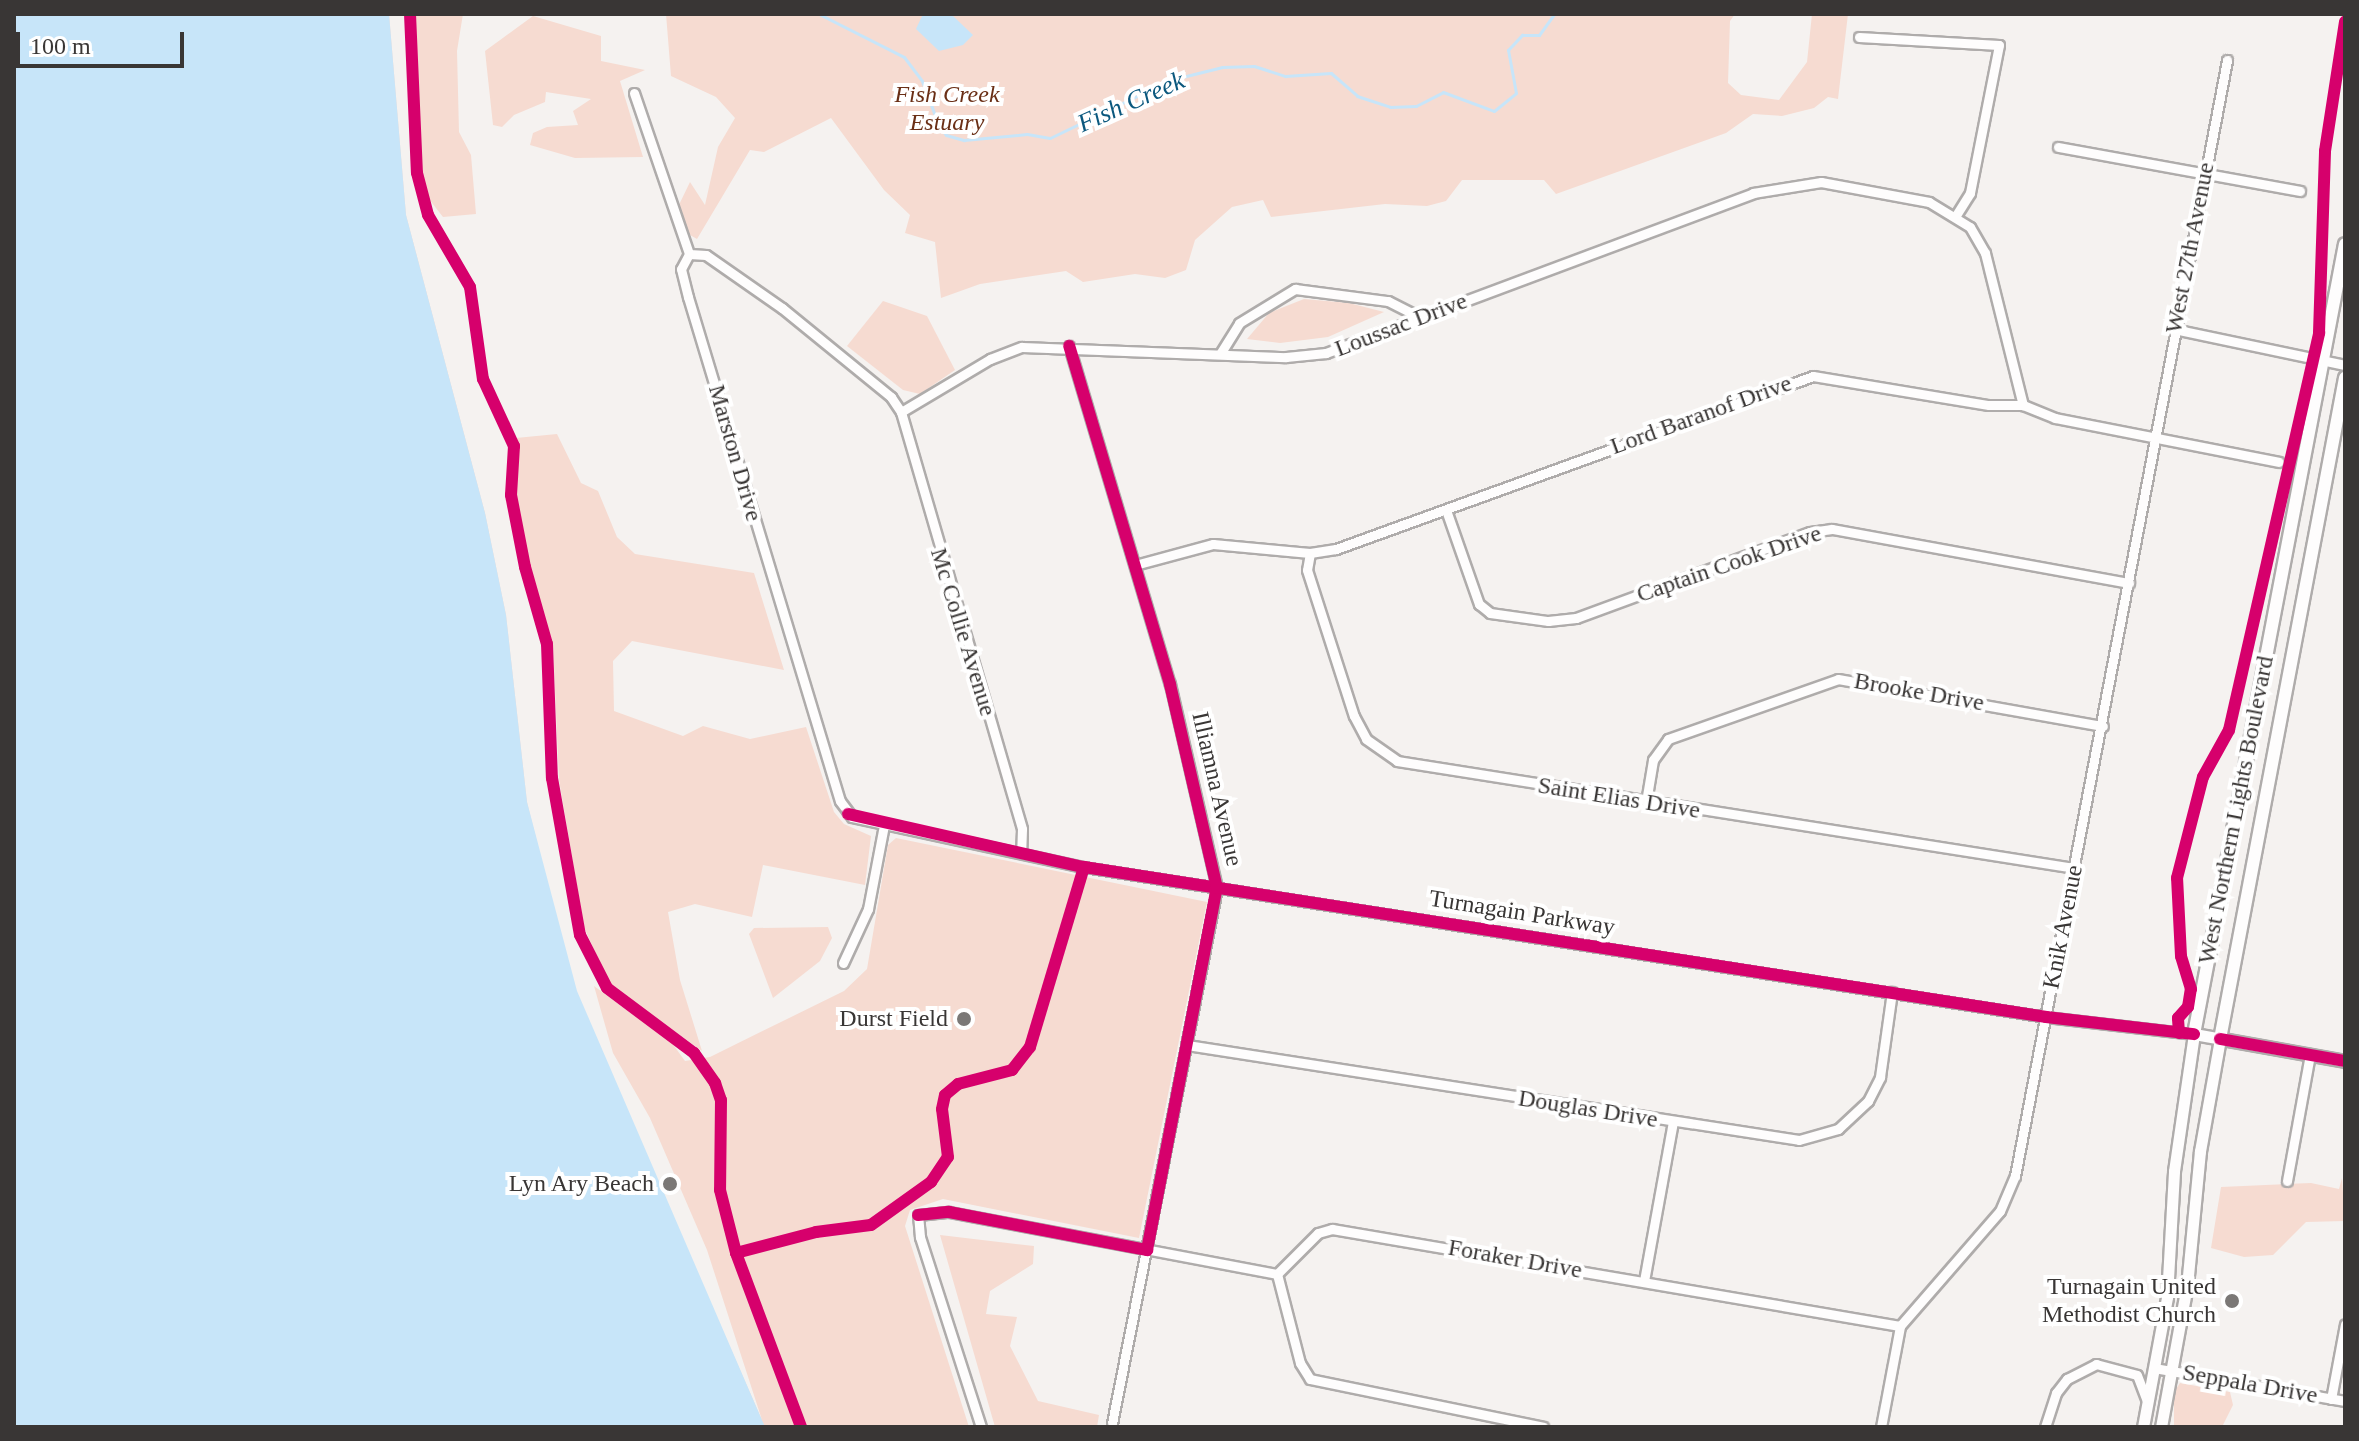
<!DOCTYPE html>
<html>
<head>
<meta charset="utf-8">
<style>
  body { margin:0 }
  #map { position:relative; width:2359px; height:1441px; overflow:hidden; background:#f5f2f0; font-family:Georgia,serif }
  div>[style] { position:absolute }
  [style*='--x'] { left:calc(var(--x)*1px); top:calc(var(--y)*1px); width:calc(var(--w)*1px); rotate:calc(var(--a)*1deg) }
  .green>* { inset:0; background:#f6dbd1 }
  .water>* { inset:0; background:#c7e5f9 }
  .stream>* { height:3px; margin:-1.5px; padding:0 1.5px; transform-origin:1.5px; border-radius:1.5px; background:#c7e5f9 }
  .roads { filter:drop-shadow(2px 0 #afacab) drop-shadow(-2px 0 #afacab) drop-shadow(0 2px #afacab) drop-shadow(0 -2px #afacab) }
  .minor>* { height:9px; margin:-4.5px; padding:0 4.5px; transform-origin:4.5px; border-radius:4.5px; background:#fefdfd }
  .tertiary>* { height:11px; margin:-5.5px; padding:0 5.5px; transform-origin:5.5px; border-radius:5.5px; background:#fefdfd }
  .secondary>* { height:12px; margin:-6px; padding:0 6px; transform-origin:6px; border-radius:6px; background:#fefdfd }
  .cycleway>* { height:12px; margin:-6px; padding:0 6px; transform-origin:6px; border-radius:6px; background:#d6006c }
  .dots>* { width:22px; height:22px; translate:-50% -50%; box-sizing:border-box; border:4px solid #fff; border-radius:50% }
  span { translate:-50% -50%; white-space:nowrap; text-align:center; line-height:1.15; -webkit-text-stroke:8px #fff; paint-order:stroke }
  .park-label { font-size:24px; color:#6a2f16; font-style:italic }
  .street-label { font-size:24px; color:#393635 }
  .poi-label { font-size:24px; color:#393635 }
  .right { translate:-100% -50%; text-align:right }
  .water-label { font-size:26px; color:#0b587e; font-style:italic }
  .frame { position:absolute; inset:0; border:16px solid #393635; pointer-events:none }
  .scale { position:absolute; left:16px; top:32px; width:168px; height:36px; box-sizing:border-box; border:4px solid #393635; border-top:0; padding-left:10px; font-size:24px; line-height:28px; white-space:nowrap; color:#393635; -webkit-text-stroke:6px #fff; paint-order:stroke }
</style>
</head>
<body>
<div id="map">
  <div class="green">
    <i style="clip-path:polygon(14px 14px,389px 14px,406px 215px,485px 513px,506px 615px,527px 802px,574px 992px,762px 1420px,707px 1250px,650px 1118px,613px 1053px,594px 986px,672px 1043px,685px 1061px,710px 1057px,783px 1021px,844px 991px,867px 969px,888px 845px,896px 838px,1207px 902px,1139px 1238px,943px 1199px,910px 1210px,905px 1226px,969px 1427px,344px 1427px)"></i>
    <i style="clip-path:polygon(416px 14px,463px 14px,457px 51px,459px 132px,471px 155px,476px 214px,443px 217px,425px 194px,416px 137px)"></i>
    <i style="clip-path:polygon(666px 14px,1735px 14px,1730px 21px,1728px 83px,1741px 95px,1779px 100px,1807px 62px,1812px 14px,1848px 14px,1838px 99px,1828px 97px,1814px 108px,1782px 116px,1753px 114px,1726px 133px,1556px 194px,1544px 180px,1462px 180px,1446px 201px,1427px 206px,1385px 204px,1271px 217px,1263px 200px,1232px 207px,1195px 240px,1186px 270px,1165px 278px,1135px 274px,1083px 282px,1066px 271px,980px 284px,941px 298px,935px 242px,905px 233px,910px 215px,884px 190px,831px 118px,764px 152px,750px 150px,697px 239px,690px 235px,676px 211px,690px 182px,705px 205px,718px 147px,735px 118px,716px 97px,671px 76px)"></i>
    <i style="clip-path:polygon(533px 16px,601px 36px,601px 61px,645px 70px,620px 81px,643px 157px,575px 158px,530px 145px,533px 133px,547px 127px,578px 125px,573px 111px,591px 99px,546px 92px,545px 102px,514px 115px,502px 127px,493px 125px,485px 51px)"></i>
    <i style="clip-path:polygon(1304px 299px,1349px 303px,1384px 312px,1328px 337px,1280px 343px,1247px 339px,1269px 313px)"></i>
    <i style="clip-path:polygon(883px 301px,927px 316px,955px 370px,920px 394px,903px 390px,847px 346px)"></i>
    <i style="clip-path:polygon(557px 434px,581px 483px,598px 491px,617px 537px,635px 554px,754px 573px,784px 670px,632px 641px,613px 661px,614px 711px,683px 736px,703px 726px,750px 739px,806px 727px,834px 812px,844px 824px,871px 836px,865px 885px,763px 865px,752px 917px,695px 904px,668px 912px,680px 980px,702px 1051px,609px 984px,584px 927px,559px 780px,553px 645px,529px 568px,516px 493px,516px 438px)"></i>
    <i style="clip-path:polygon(828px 927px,832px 938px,820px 961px,773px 998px,749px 934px,754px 928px)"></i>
    <i style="clip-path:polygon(2342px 1178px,2345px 1221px,2306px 1222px,2273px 1255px,2244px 1257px,2211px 1248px,2221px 1187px,2311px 1183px,2339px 1189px)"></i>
    <i style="clip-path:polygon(940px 1235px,1034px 1246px,1033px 1264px,990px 1291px,986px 1314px,1017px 1317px,1010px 1346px,1038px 1401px,1099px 1415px,1097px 1427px,995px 1427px)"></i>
    <i style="clip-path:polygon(2180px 1383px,2230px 1392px,2233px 1405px,2222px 1427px,2174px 1427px,2174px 1392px)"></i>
  </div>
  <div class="water">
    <i style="clip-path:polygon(14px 14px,389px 14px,406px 215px,485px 513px,506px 615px,527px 802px,577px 991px,765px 1427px,14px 1427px)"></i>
    <i style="clip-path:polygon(923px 14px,953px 16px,973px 35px,963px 45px,939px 51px,916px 29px)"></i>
  </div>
  <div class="stream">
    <i style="--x:819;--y:14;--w:95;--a:26.8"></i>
    <i style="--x:904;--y:57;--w:30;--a:53"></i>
    <i style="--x:922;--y:81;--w:48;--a:69.3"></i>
    <i style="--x:939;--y:126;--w:11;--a:52"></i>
    <i style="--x:946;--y:135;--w:19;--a:16"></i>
    <i style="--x:964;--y:140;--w:63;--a:-5.4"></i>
    <i style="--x:1027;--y:134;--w:23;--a:10"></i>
    <i style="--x:1050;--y:138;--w:133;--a:-25.8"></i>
    <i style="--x:1170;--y:80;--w:54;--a:-14"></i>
    <i style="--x:1222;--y:67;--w:32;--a:-2"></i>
    <i style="--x:1254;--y:66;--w:33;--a:18"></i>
    <i style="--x:1285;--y:76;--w:46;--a:-3.7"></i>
    <i style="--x:1331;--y:73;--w:35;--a:41"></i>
    <i style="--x:1357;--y:96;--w:35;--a:18"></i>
    <i style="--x:1390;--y:107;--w:26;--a:-2"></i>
    <i style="--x:1416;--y:106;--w:30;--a:-27"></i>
    <i style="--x:1443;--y:92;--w:54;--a:20.4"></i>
    <i style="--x:1494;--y:111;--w:28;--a:-39"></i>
    <i style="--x:1516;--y:93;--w:44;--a:-100.5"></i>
    <i style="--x:1508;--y:50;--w:21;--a:-47"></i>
    <i style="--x:1522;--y:35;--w:17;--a:0"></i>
    <i style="--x:1539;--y:35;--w:26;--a:-54"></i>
  </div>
  <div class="roads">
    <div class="minor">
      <i style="--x:1859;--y:37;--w:140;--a:3.3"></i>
      <i style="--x:1999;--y:45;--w:151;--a:101.1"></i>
      <i style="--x:1970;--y:193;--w:25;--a:122"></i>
      <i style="--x:634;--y:93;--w:170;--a:71.1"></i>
      <i style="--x:689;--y:254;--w:17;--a:118"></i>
      <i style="--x:681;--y:269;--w:29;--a:76"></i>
      <i style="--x:688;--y:297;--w:526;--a:73.22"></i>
      <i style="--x:840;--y:801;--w:20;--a:53"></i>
      <i style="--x:852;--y:817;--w:237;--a:12.2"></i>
      <i style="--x:1084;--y:867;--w:974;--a:8.86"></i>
      <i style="--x:2046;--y:1017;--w:149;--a:6.6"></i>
      <i style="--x:2058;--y:147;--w:246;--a:10.3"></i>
      <i style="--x:689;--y:254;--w:17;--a:3"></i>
      <i style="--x:706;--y:255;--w:93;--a:34.9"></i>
      <i style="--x:782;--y:308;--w:141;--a:39.2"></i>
      <i style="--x:891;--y:397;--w:18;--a:56"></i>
      <i style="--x:901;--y:412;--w:434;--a:73.8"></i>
      <i style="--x:1022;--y:829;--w:23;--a:92"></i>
      <i style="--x:2174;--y:329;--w:175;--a:11.9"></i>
      <i style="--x:1069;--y:346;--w:353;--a:73.4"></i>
      <i style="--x:1170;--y:684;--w:209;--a:77"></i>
      <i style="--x:1217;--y:888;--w:545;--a:101.1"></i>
      <i style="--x:1220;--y:354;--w:36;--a:-58"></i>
      <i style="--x:1239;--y:323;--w:66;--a:-31.3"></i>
      <i style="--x:1295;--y:289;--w:94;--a:7.4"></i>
      <i style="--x:1388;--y:301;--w:36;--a:27"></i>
      <i style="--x:901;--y:412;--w:104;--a:-30.8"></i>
      <i style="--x:990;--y:359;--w:34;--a:-21"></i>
      <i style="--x:1022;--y:347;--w:264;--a:2.2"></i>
      <i style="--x:1286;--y:357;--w:40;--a:-5.7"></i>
      <i style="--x:1326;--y:353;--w:456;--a:-20.5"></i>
      <i style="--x:1753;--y:193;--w:69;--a:-9.2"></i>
      <i style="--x:1821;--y:182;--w:110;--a:10.5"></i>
      <i style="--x:1929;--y:202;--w:48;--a:31.4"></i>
      <i style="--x:1970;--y:227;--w:30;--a:60"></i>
      <i style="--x:1985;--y:253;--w:157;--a:76"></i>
      <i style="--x:1446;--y:510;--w:100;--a:70.7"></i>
      <i style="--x:1479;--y:604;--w:14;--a:39"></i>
      <i style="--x:1490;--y:613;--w:59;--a:7.9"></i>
      <i style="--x:1548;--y:621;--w:28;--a:-6"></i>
      <i style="--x:1576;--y:618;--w:249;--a:-20.2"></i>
      <i style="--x:1810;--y:532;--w:22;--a:-8"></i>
      <i style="--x:1832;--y:529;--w:302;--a:10.3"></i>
      <i style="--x:1310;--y:553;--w:17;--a:100"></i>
      <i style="--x:1307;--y:570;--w:153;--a:72.2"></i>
      <i style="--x:1354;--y:716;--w:26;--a:62"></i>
      <i style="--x:1366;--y:739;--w:38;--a:35"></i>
      <i style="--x:1397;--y:761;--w:685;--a:8.98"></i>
      <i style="--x:1135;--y:565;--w:81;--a:-15.1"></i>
      <i style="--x:1213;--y:544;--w:97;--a:5.3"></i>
      <i style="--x:1310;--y:553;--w:26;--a:-9"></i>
      <i style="--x:1336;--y:549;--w:507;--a:-19.93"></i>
      <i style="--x:1813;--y:376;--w:178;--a:9.4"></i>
      <i style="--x:1989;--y:405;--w:34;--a:0"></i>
      <i style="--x:2023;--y:405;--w:35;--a:22"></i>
      <i style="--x:2055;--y:418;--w:228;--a:11.1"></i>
      <i style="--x:1646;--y:802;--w:43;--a:-80.5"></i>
      <i style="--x:1653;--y:760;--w:26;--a:-54"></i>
      <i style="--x:1668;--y:739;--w:180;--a:-19.4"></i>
      <i style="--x:1838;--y:679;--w:269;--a:10.1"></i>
      <i style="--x:843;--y:963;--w:60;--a:-65.2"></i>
      <i style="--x:868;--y:909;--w:86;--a:-79.2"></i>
      <i style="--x:1187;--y:1045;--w:619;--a:8.82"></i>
      <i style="--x:1799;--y:1140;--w:41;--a:-15.8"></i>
      <i style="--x:1838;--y:1129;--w:41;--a:-43"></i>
      <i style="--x:1868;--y:1101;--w:27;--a:-63"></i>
      <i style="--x:1880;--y:1077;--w:86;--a:-82"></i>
      <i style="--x:2287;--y:1181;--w:129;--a:-79.7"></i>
      <i style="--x:1277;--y:1274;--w:58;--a:-45"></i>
      <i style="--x:1318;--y:1233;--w:15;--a:-16"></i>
      <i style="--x:1332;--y:1229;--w:576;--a:9.69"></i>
      <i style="--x:1277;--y:1274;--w:92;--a:75.5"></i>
      <i style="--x:1300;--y:1363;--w:19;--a:58"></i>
      <i style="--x:1310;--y:1379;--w:238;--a:11.6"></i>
      <i style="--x:1644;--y:1281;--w:162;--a:-79.7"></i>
      <i style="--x:2154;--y:1368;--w:194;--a:9.8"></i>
      <i style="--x:2331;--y:1399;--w:76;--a:-79.4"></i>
      <i style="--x:981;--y:1427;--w:200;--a:-107.8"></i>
      <i style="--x:920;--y:1237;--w:22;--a:-95"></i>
      <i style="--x:918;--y:1215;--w:31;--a:-6"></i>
      <i style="--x:949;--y:1212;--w:334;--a:10.7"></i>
      <i style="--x:1881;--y:1427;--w:103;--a:-79.3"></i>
      <i style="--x:1900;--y:1326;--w:152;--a:-49"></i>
      <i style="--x:2000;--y:1211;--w:38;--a:-67"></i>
      <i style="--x:2015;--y:1176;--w:1136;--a:-79.24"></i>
      <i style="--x:2045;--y:1427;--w:36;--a:-72"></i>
      <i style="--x:2056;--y:1393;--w:18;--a:-52"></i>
      <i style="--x:2067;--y:1379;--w:33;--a:-27"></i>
      <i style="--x:2096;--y:1364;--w:42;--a:15"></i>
      <i style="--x:2137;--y:1375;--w:26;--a:69"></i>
    </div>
    <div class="tertiary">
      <i style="--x:2143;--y:1427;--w:132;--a:-79.5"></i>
      <i style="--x:2167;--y:1297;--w:126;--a:-86.8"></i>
      <i style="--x:2174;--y:1171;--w:138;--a:-81.7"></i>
      <i style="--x:2194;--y:1034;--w:153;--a:10.1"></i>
      <i style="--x:2161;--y:1427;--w:143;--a:-79.6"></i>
      <i style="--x:2187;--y:1286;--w:136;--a:-84.5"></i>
      <i style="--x:2200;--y:1151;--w:114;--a:-79.9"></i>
    </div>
    <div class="secondary">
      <i style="--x:2194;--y:1034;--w:804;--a:-79.18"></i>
      <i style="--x:2220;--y:1039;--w:673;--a:-79.29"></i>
    </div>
  </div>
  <div class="cycleway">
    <i style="--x:410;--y:14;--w:159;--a:87.5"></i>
    <i style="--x:417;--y:173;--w:43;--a:75.3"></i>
    <i style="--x:428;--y:215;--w:83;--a:59.7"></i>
    <i style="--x:470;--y:287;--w:93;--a:82"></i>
    <i style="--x:483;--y:379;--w:74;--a:65.2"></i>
    <i style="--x:514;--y:446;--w:49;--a:93.5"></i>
    <i style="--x:511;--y:495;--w:73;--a:79"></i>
    <i style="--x:525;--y:567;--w:80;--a:74.1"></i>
    <i style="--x:547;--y:644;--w:134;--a:87.9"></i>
    <i style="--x:552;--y:778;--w:159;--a:79.9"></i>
    <i style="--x:580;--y:935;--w:59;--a:63"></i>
    <i style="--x:607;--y:988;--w:109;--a:36.8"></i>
    <i style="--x:694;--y:1053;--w:37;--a:55"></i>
    <i style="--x:715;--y:1083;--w:18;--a:71"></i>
    <i style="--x:721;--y:1100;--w:90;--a:90.6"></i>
    <i style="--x:720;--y:1190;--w:65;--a:75.7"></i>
    <i style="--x:736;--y:1253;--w:186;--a:69.5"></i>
    <i style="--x:848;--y:814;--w:242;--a:12.7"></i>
    <i style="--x:1084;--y:867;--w:974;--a:8.86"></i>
    <i style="--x:2046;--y:1017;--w:149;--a:6.6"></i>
    <i style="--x:2179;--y:1033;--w:15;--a:-94"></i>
    <i style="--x:2178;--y:1018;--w:15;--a:-48"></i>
    <i style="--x:2188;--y:1007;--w:18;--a:-81"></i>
    <i style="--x:2191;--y:989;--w:34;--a:-107"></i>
    <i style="--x:2181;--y:956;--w:78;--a:-92.9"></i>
    <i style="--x:2177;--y:878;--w:104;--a:-75.6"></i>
    <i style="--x:2203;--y:777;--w:54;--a:-61"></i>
    <i style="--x:2229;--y:730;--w:407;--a:-77.2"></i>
    <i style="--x:2319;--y:333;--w:182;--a:-88.1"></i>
    <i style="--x:2325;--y:151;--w:131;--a:-81.2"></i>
    <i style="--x:2220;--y:1039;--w:127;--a:10"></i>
    <i style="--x:918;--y:1215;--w:31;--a:-6"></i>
    <i style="--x:949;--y:1212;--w:202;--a:10.9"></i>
    <i style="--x:1147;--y:1250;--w:369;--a:-79.1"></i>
    <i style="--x:1217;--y:888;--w:209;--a:-103"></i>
    <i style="--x:1170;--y:684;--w:353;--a:-106.6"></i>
    <i style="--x:736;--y:1253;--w:83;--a:-14.7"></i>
    <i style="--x:816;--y:1232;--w:55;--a:-7.3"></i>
    <i style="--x:871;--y:1225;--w:74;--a:-35.6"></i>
    <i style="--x:931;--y:1182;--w:30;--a:-56"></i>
    <i style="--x:948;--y:1157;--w:48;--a:-97.1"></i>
    <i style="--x:942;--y:1109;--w:14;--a:-78"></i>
    <i style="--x:945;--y:1095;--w:17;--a:-40"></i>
    <i style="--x:958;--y:1084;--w:56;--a:-14.5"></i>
    <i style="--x:1012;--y:1070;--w:29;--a:-52"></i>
    <i style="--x:1030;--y:1047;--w:188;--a:-73.3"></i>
  </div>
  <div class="dots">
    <i style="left:964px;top:1019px;background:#7b7876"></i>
    <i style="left:670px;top:1184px;background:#7b7876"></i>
    <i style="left:2232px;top:1301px;background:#7b7876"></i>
  </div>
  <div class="park-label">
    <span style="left:947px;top:109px">Fish Creek<br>Estuary</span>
  </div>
  <div class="street-label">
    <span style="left:2190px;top:248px;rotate:-79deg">West 27th Avenue</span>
    <span style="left:1401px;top:325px;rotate:-21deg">Loussac Drive</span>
    <span style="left:1701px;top:415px;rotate:-20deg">Lord Baranof Drive</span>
    <span style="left:735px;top:453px;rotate:74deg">Marston Drive</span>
    <span style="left:1729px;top:564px;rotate:-19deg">Captain Cook Drive</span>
    <span style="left:963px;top:632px;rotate:73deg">Mc Collie Avenue</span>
    <span style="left:1919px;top:692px;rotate:10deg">Brooke Drive</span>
    <span style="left:1217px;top:789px;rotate:77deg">Illiamna Avenue</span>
    <span style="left:1619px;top:798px;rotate:9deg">Saint Elias Drive</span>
    <span style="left:2236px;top:810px;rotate:-79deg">West Northern Lights Boulevard</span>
    <span style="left:1522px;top:913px;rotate:9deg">Turnagain Parkway</span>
    <span style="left:2063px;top:927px;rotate:-79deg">Knik Avenue</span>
    <span style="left:1588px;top:1109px;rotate:9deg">Douglas Drive</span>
    <span style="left:1515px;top:1259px;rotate:10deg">Foraker Drive</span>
    <span style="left:2250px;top:1384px;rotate:10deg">Seppala Drive</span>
  </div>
  <div class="poi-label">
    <span class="right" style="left:948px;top:1019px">Durst Field</span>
    <span class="right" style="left:654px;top:1184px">Lyn Ary Beach</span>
    <span class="right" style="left:2216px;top:1301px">Turnagain United<br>Methodist Church</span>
  </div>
  <div class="water-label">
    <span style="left:1131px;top:102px;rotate:-24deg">Fish Creek</span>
  </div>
  <div class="frame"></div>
  <div class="scale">100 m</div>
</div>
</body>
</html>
